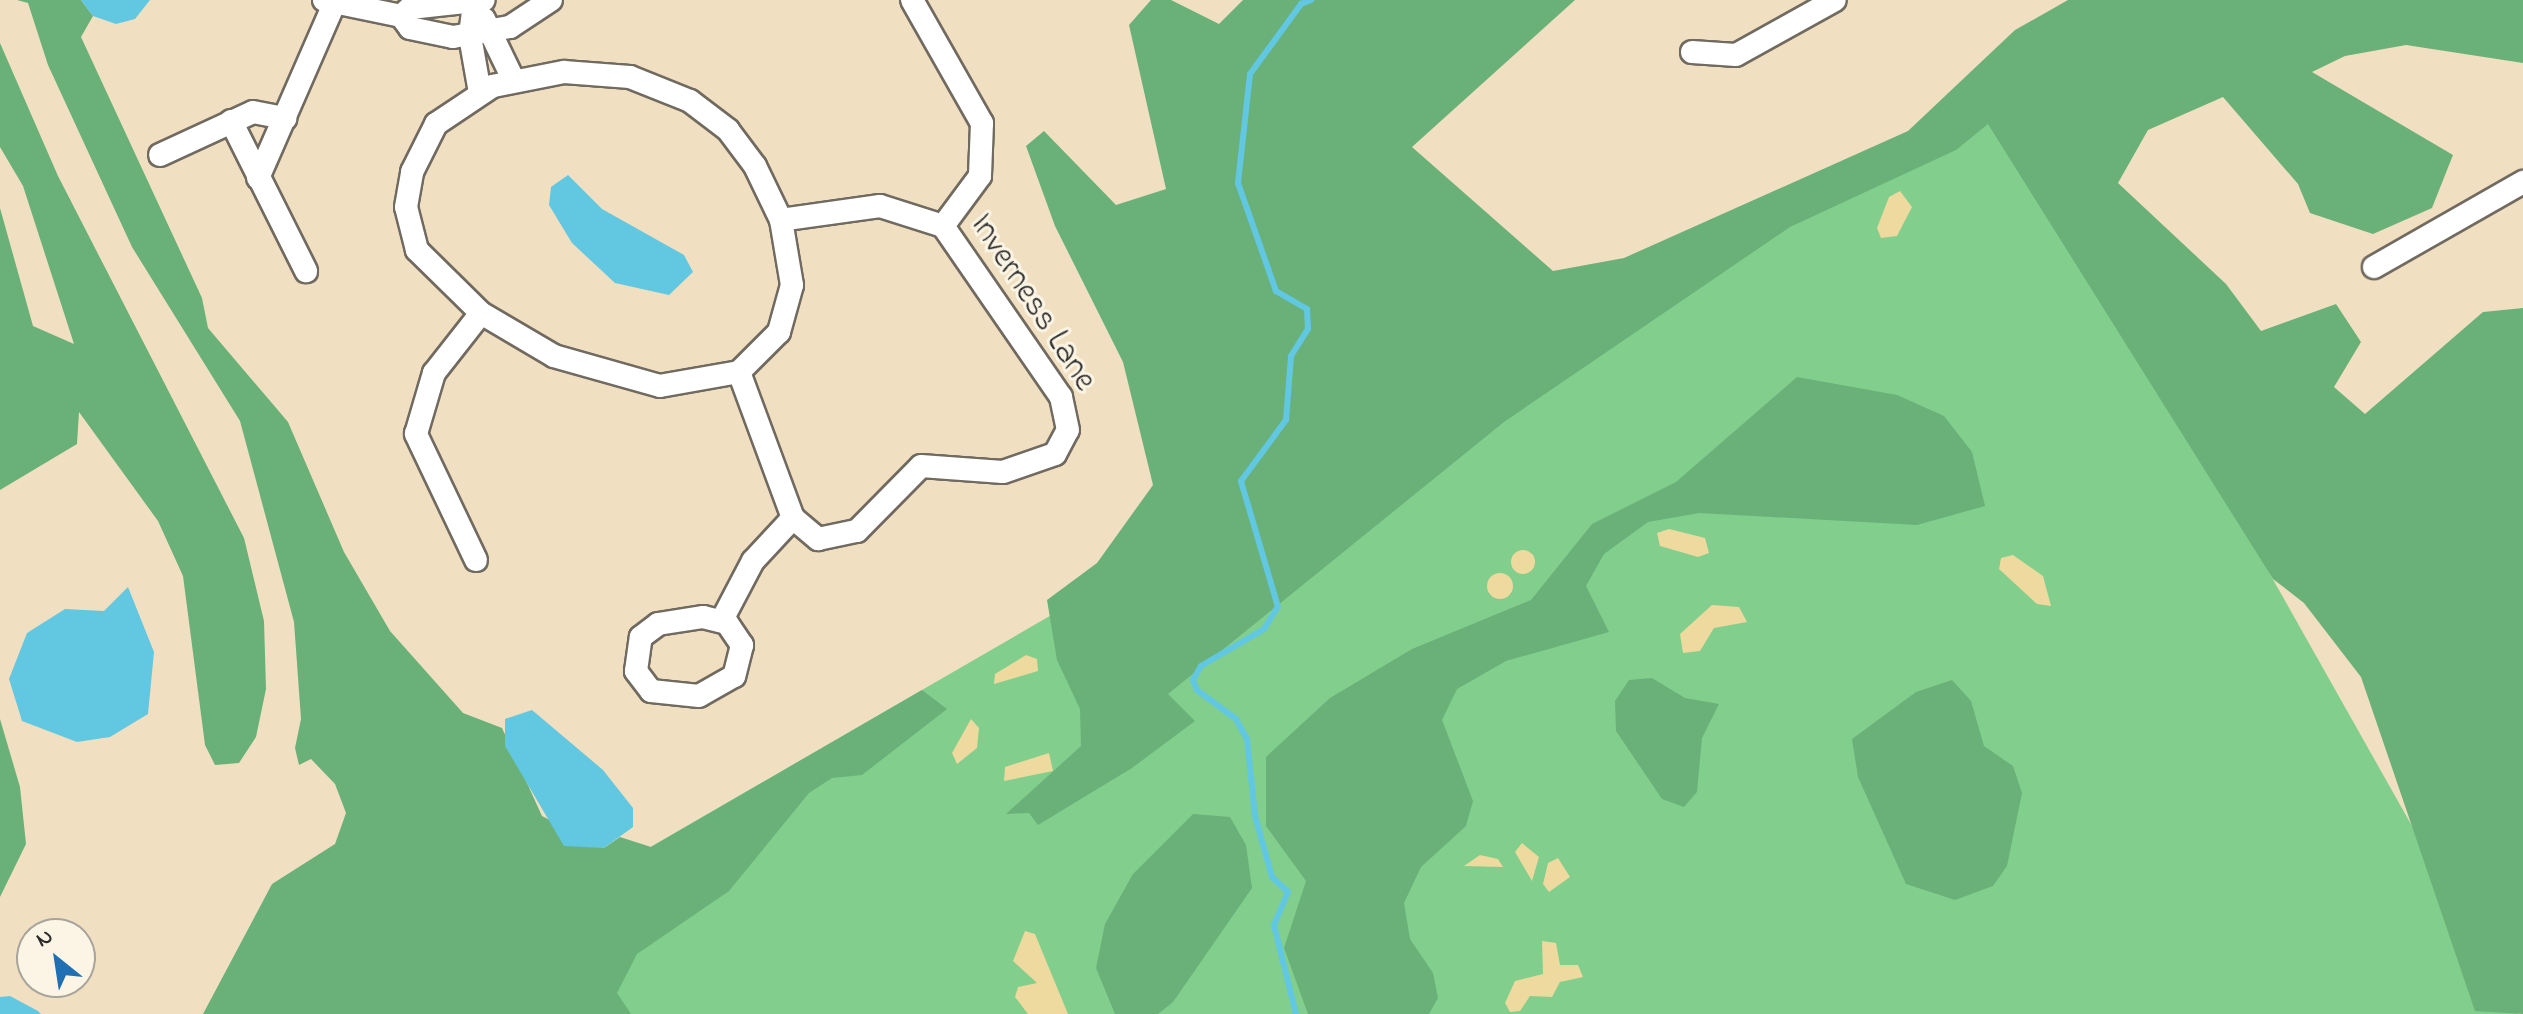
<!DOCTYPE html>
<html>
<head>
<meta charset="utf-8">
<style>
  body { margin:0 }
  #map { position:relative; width:2523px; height:1014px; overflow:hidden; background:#f0e0c1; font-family:"Indie Flower",sans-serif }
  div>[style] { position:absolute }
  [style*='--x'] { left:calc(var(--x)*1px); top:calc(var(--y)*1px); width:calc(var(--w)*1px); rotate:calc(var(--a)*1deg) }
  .green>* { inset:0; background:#82ce8d }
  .forest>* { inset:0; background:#69b178 }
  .sand>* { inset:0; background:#eeda9e }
  .round { border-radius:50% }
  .water>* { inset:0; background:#62c7e0 }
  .stream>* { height:6px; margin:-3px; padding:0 3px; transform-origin:3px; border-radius:3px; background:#62c7e0 }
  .roads { filter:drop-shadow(2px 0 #706a60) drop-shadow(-2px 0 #706a60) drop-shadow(0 2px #706a60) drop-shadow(0 -2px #706a60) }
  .minor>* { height:22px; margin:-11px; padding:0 11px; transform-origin:11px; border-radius:11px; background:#fff }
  span { translate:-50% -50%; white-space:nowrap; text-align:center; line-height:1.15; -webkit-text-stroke:6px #fcf5e5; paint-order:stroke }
  .street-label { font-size:34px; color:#2b2b2b }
  .north { position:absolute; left:16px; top:918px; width:80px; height:80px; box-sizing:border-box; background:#fcf5e5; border:2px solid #a8a49b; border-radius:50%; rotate:330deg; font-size:22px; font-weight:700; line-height:32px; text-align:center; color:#2b2b2b }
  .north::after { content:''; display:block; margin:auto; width:28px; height:36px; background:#1f6fb2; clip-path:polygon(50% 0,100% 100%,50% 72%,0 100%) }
</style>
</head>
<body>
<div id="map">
  <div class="green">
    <i style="clip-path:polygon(1997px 90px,2518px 1014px,554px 1014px,507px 930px,1247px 502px)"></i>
  </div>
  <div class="forest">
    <i style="clip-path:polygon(17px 0,81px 0,93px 16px,81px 37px,202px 298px,208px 328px,288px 422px,344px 552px,390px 631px,463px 713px,502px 728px,542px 816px,604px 848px,620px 837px,651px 847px,922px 690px,947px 709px,862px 775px,832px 778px,809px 793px,729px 891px,637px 954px,617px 993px,631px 1014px,203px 1014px,272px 884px,335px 844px,346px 813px,335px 784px,311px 759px,299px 765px,295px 748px,301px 719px,294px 622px,240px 421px,132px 247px,48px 65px,28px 3px)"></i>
    <i style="clip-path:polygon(1151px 0,1171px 0,1219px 24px,1243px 0,1575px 0,1412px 147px,1553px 271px,1624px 258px,1908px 131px,2015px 30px,2068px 0,2523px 0,2523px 63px,2406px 45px,2345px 56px,2312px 72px,2453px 155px,2432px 208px,2373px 234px,2310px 213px,2298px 184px,2223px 97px,2148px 130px,2118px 183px,2226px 284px,2261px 331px,2336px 304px,2361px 342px,2334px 387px,2365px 414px,2483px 312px,2523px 308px,2523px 1014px,2475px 1011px,2361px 677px,2304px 603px,2273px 579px,1988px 124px,1956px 150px,1790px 227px,1504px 422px,1168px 694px,1195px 721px,1132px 768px,1038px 825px,1029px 813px,1006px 814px,1081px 746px,1080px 709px,1057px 660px,1047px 600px,1097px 563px,1153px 485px,1123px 362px,1055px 226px,1026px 146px,1044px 131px,1116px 205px,1166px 189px,1129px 25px)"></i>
    <i style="clip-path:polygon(0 43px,58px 176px,244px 538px,264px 621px,266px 689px,256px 737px,239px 763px,215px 765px,205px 745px,183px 576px,158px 521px,79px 412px,77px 444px,0 490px,0 208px,33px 326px,74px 344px,23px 186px,0 147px)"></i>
    <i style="clip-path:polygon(1797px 377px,1897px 395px,1944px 416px,1972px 452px,1985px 506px,1917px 525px,1699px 513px,1648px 522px,1604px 554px,1586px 586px,1609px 632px,1506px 661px,1457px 689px,1442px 720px,1473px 801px,1466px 826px,1421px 867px,1404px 903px,1410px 939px,1433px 973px,1438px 998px,1429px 1014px,1308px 1014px,1284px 948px,1306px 881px,1266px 826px,1266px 757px,1330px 698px,1412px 649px,1531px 600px,1592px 524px,1676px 482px)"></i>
    <i style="clip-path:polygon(1652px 678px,1685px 698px,1719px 704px,1702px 738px,1697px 792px,1684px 807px,1662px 799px,1616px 731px,1615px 701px,1629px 680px)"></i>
    <i style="clip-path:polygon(1952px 680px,1971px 701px,1984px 746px,2013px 766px,2022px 793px,2007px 866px,1993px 886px,1955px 900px,1906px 884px,1858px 777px,1852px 739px,1916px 692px)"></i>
    <i style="clip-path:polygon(0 719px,20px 787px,26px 844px,0 897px)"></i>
    <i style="clip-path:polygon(1193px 814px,1230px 817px,1246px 845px,1252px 888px,1173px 1002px,1158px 1014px,1115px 1014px,1096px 968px,1105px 924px,1133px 874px)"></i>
  </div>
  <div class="sand">
    <i style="clip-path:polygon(1900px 191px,1912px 207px,1897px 236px,1881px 238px,1877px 228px,1889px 197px)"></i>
    <i style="clip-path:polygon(1669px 529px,1705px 538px,1709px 553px,1698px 557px,1660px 546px,1657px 533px)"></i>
    <i class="round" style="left:1511px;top:550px;width:24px;height:24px"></i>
    <i style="clip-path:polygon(2013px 555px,2043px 576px,2051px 606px,2037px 604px,1999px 569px,2001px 558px)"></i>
    <i class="round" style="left:1487px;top:573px;width:26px;height:26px"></i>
    <i style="clip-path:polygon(1712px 605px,1739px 607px,1747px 622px,1714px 628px,1700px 651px,1683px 653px,1680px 634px)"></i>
    <i style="clip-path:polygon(1026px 655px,1037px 659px,1038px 671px,994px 684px,995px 674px)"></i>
    <i style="clip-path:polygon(971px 719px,979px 728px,977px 748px,957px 764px,952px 753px)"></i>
    <i style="clip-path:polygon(1049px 753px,1053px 771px,1004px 781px,1005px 767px)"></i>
    <i style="clip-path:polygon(1522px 843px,1539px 857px,1532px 881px,1515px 852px)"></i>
    <i style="clip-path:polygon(1480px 855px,1498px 859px,1503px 867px,1464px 866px)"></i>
    <i style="clip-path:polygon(1558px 858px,1570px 877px,1549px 892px,1543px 884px,1548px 863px)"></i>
    <i style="clip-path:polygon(1025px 931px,1035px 934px,1068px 1014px,1028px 1014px,1015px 997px,1018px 987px,1037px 983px,1013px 961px)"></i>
    <i style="clip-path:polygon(1542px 941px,1556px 943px,1560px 965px,1578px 965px,1583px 977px,1560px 982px,1552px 997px,1530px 996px,1520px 1011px,1510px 1012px,1505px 1003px,1515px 981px,1543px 974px)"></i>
  </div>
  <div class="water">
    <i style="clip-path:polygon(81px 0,150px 0,135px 19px,116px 24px,93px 16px)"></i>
    <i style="clip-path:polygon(568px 175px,602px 209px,684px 255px,693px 272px,669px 295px,615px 283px,572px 243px,549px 205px,551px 187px)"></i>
    <i style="clip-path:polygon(128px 587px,154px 652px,148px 714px,110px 737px,77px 742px,22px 721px,9px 679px,27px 633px,65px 609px,104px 611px)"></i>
    <i style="clip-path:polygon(532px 710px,603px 770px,633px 808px,633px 827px,604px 848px,564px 846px,505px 746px,505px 719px)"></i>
    <i style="clip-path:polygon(10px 996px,38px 1011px,41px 1014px,0 1014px,0 997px)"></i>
  </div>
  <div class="stream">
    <i style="--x:1296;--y:1014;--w:92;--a:-103.9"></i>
    <i style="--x:1274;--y:925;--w:36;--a:-67"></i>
    <i style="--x:1288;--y:892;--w:22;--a:-137"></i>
    <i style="--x:1272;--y:877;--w:63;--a:-105.6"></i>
    <i style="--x:1255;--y:816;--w:77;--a:-95.9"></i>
    <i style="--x:1247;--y:739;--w:23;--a:-119"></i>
    <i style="--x:1236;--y:719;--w:49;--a:-143.4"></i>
    <i style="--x:1197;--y:690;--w:11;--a:-112"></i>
    <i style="--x:1193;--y:680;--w:16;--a:-60"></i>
    <i style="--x:1201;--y:666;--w:73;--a:-30.4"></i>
    <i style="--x:1264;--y:629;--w:26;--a:-58"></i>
    <i style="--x:1278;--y:607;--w:131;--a:-106.4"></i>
    <i style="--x:1241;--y:481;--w:76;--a:-53.6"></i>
    <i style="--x:1286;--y:420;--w:64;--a:-85.5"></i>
    <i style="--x:1291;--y:356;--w:32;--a:-58"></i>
    <i style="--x:1308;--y:329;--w:20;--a:-93"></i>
    <i style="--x:1307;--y:309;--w:36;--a:-150"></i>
    <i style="--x:1276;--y:291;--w:114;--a:-109.4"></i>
    <i style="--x:1238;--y:183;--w:110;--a:-83.7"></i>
    <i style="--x:1250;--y:74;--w:87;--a:-53.9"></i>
    <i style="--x:1301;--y:4;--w:11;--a:-22"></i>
  </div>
  <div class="roads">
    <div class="minor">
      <i style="--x:324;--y:0;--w:79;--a:11.7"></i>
      <i style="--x:401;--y:16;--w:15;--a:53"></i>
      <i style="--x:410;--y:28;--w:44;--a:11.8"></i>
      <i style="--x:453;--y:37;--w:58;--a:-10"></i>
      <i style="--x:510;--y:27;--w:49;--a:-33.4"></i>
      <i style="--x:912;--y:0;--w:142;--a:60.4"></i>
      <i style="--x:982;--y:123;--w:53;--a:92.2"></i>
      <i style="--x:980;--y:176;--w:62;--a:126.5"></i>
      <i style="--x:474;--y:3;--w:33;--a:97"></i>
      <i style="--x:470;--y:36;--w:58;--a:80"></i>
      <i style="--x:401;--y:16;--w:12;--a:-42"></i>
      <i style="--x:410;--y:8;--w:74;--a:-6.2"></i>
      <i style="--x:484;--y:19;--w:67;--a:64.2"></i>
      <i style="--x:1692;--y:52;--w:44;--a:3.9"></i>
      <i style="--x:1736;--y:55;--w:113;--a:-29.1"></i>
      <i style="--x:564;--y:72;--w:66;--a:4.3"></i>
      <i style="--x:630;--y:77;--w:65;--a:21.8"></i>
      <i style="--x:690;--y:101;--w:48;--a:37.3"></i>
      <i style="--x:728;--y:130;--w:45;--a:53.1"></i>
      <i style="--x:755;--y:166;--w:60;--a:64.3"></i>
      <i style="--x:781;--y:220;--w:66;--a:80.4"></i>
      <i style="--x:792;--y:285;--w:49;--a:105.5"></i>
      <i style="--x:779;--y:332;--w:57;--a:135"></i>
      <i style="--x:739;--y:372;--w:80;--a:170"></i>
      <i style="--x:660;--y:386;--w:110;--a:-164.2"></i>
      <i style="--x:554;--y:356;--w:85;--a:-149.5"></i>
      <i style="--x:481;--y:313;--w:90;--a:-135.5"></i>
      <i style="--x:417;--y:250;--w:44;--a:-104.3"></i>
      <i style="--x:406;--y:207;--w:36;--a:-80"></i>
      <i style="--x:412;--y:172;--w:54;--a:-63.4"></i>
      <i style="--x:436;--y:124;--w:69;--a:-33.7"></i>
      <i style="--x:493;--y:86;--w:72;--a:-11.2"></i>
      <i style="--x:231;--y:121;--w:168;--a:63.4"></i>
      <i style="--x:160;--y:155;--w:102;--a:-24.8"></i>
      <i style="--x:253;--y:112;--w:33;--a:11"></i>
      <i style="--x:258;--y:178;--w:190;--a:-66.4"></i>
      <i style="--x:2374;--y:267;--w:172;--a:-29.7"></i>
      <i style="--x:739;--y:372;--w:156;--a:69.7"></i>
      <i style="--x:793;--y:518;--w:33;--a:40"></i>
      <i style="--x:818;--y:539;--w:40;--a:-12"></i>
      <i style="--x:857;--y:531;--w:91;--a:-45.4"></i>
      <i style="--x:921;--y:466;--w:82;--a:4.2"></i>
      <i style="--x:1003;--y:472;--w:55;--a:-19.1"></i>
      <i style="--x:1055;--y:454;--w:27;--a:-62"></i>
      <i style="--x:1068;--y:430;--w:34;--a:-102"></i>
      <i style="--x:1061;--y:397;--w:208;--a:-124.6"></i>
      <i style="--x:943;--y:226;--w:66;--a:-162.4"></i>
      <i style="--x:880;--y:206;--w:100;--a:172"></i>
      <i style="--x:476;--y:560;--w:140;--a:-115.5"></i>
      <i style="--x:416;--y:434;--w:64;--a:-73.6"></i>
      <i style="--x:434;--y:373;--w:76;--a:-51.9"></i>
      <i style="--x:703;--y:617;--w:25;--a:14"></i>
      <i style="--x:727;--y:623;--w:27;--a:56"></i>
      <i style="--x:742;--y:645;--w:32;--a:104"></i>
      <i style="--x:734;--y:676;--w:40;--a:150.3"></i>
      <i style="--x:699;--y:696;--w:48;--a:-174.1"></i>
      <i style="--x:651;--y:691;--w:25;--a:-127"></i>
      <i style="--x:636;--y:671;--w:34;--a:-82"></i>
      <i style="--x:641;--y:637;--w:21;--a:-37"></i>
      <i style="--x:658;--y:624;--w:46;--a:-8.8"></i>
      <i style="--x:722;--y:620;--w:67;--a:-62.3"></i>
      <i style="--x:753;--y:561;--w:59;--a:-47.1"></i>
    </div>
  </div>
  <div class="street-label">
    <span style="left:1032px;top:303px;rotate:57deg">Inverness Lane</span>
  </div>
  <div class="north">N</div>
</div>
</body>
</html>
